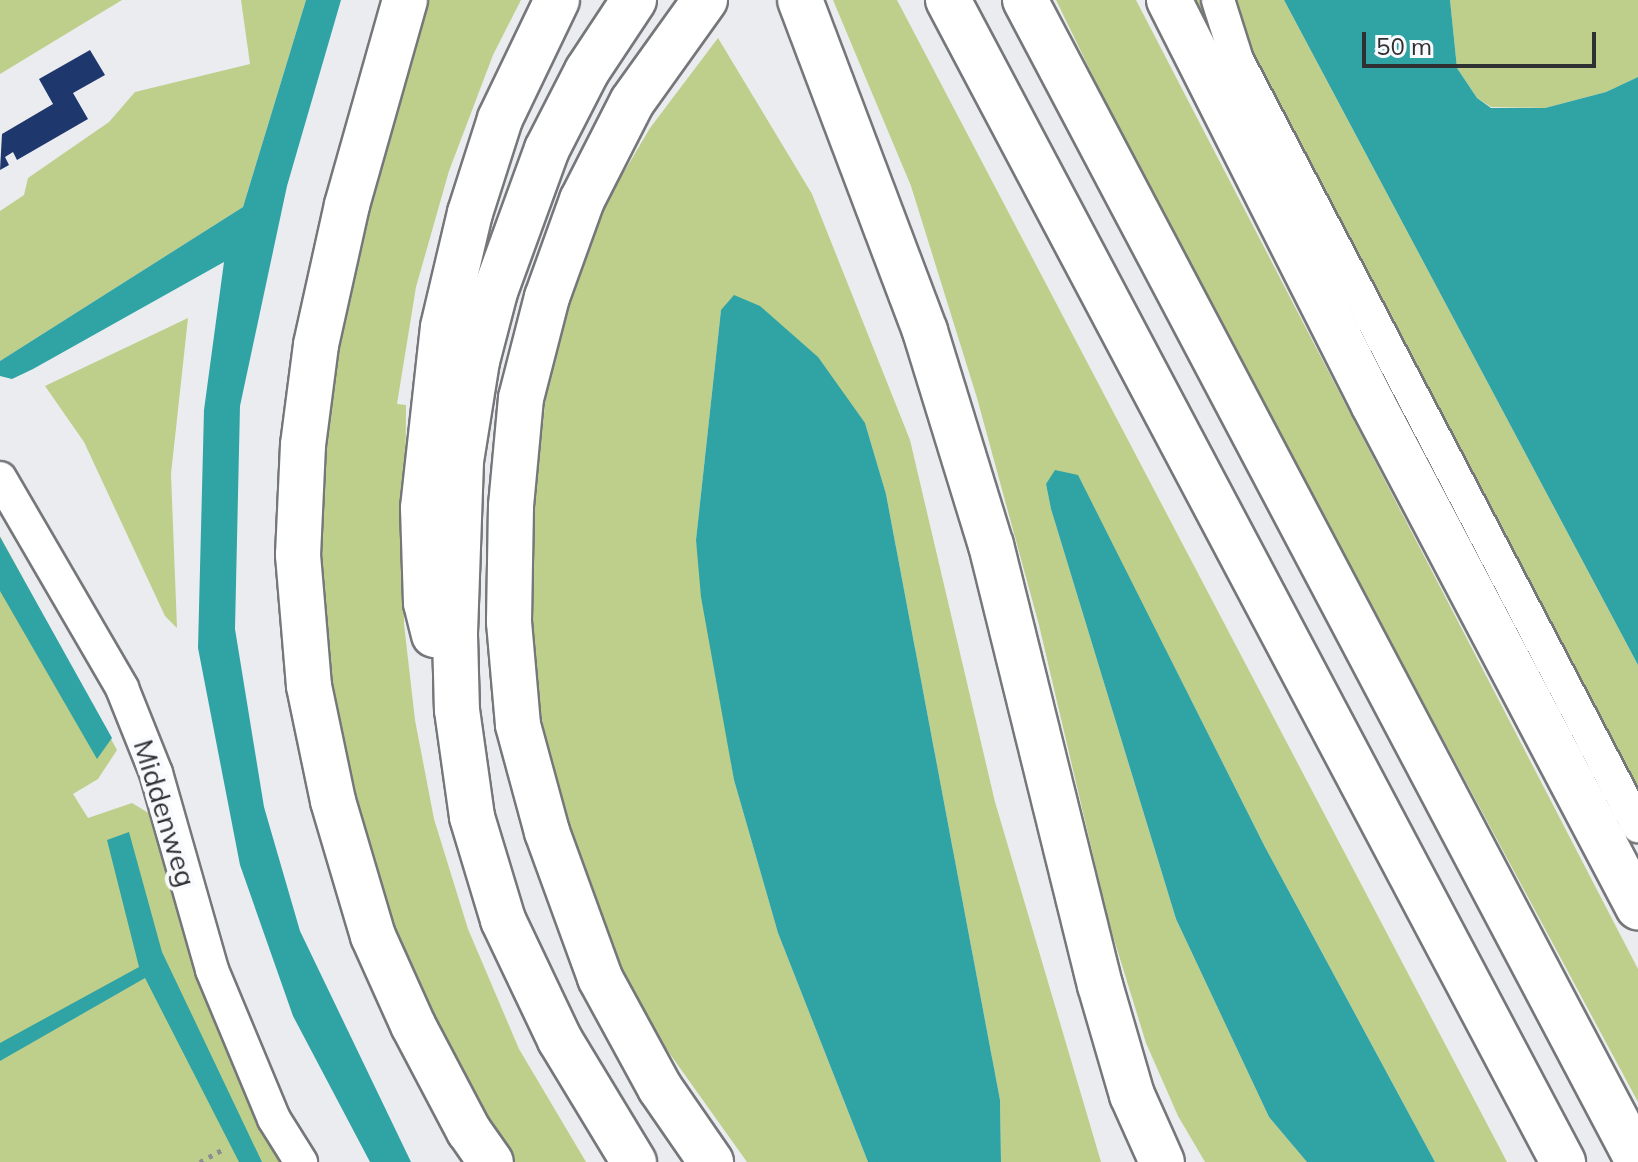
<!DOCTYPE html>
<html>
<head>
<meta charset="utf-8">
<style>
  body { margin:0 }
  #map { position:relative; width:1638px; height:1162px; overflow:hidden; background:#ebecf0; font-family:Mulish,sans-serif }
  div>[style] { position:absolute }
  [style*='--x'] { left:calc(var(--x)*1px); top:calc(var(--y)*1px); width:calc(var(--w)*1px); rotate:calc(var(--a)*1deg) }
  .green>* { inset:0; background:#bdcf8a }
  .water>* { inset:0; background:#30a3a5 }
  .building>* { inset:0; background:#1e376d }
  .path>* { height:5px; margin-top:-2.5px; transform-origin:0; background:repeating-linear-gradient(90deg,#8d8e91 0 4px,transparent 0 10px) }
  .roads { filter:drop-shadow(2px 0 #75777a) drop-shadow(-2px 0 #75777a) drop-shadow(0 2px #75777a) drop-shadow(0 -2px #75777a) }
  .minor>* { height:32px; margin:-16px; padding:0 16px; transform-origin:16px; border-radius:16px; background:#fff }
  .highway>* { height:44px; margin:-22px; padding:0 22px; transform-origin:22px; border-radius:22px; background:#fff }
  span { translate:-50% -50%; white-space:nowrap; text-align:center; line-height:1.15; -webkit-text-stroke:8px #f8fafd; paint-order:stroke }
  .street-label { font-size:28px; color:#2f3031 }
  .scale { position:absolute; left:1362px; top:32px; width:234px; height:36px; box-sizing:border-box; border:4px solid #2f3031; border-top:0; padding-left:10px; font-size:24px; line-height:28px; white-space:nowrap; color:#2f3031; -webkit-text-stroke:6px #f8fafd; paint-order:stroke }
</style>
</head>
<body>
<div id="map">
  <div class="green">
    <i style="clip-path:polygon(0 0,122px 0,0 74px)"></i>
    <i style="clip-path:polygon(241px 0,306px 0,243px 207px,0 361px,0 211px,24px 195px,28px 178px,109px 122px,135px 92px,250px 64px)"></i>
    <i style="clip-path:polygon(417px 0,521px 0,493px 55px,449px 171px,416px 287px,397px 404px,406px 405px,404px 624px,415px 720px,434px 819px,468px 929px,519px 1049px,586px 1162px,511px 1162px,409px 985px,340px 778px,316px 584px,324px 382px)"></i>
    <i style="clip-path:polygon(833px 0,897px 0,1507px 1162px,1435px 1162px,1265px 847px,1078px 476px,1046px 484px,1051px 509px,1176px 919px,1269px 1117px,1307px 1162px,1205px 1162px,1178px 1116px,1146px 1043px,1109px 923px,1039px 625px,977px 398px,911px 186px)"></i>
    <i style="clip-path:polygon(1056px 0,1136px 0,1638px 969px,1638px 1102px,1149px 192px)"></i>
    <i style="clip-path:polygon(1195px 0,1284px 0,1638px 665px,1638px 843px)"></i>
    <i style="clip-path:polygon(1450px 0,1638px 0,1638px 77px,1606px 92px,1545px 108px,1491px 107px,1477px 98px,1457px 68px)"></i>
    <i style="clip-path:polygon(718px 38px,812px 194px,910px 440px,995px 802px,1101px 1162px,1001px 1162px,1000px 1100px,886px 494px,865px 423px,721px 310px,696px 540px,734px 780px,778px 933px,868px 1162px,747px 1162px,645px 1019px,596px 911px,557px 805px,523px 609px,547px 386px,568px 303px,605px 204px,650px 128px)"></i>
    <i style="clip-path:polygon(188px 318px,171px 474px,177px 628px,165px 616px,84px 442px,45px 386px)"></i>
    <i style="clip-path:polygon(0 536px,117px 750px,98px 779px,73px 794px,88px 818px,132px 803px,152px 815px,308px 1162px,0 1162px)"></i>
  </div>
  <div class="water">
    <i style="clip-path:polygon(306px 0,341px 0,287px 186px,240px 406px,235px 629px,264px 807px,300px 931px,411px 1162px,370px 1162px,293px 1016px,240px 865px,198px 648px,204px 410px,224px 262px,33px 369px,12px 379px,0 376px,0 361px,243px 207px)"></i>
    <i style="clip-path:polygon(1284px 0,1450px 0,1457px 68px,1477px 98px,1491px 108px,1545px 108px,1606px 92px,1638px 77px,1638px 665px)"></i>
    <i style="clip-path:polygon(734px 295px,760px 306px,818px 357px,865px 423px,886px 494px,1000px 1100px,1001px 1162px,868px 1162px,778px 933px,734px 780px,701px 597px,696px 540px,721px 310px)"></i>
    <i style="clip-path:polygon(1055px 470px,1078px 475px,1265px 847px,1435px 1162px,1307px 1162px,1269px 1117px,1176px 919px,1051px 509px,1046px 484px)"></i>
    <i style="clip-path:polygon(0 537px,112px 738px,97px 759px,0 591px)"></i>
    <i style="clip-path:polygon(129px 832px,162px 952px,262px 1162px,239px 1162px,145px 978px,0 1061px,0 1043px,139px 967px,107px 840px)"></i>
  </div>
  <div class="building">
    <i style="clip-path:polygon(90px 50px,105px 75px,73px 93px,88px 119px,17px 160px,13px 152px,5px 157px,9px 165px,0 170px,2px 134px,53px 104px,39px 79px)"></i>
  </div>
  <div class="path">
    <i style="--x:200;--y:1162;--w:26;--a:-29"></i>
  </div>
  <div class="roads">
    <div class="minor">
      <i style="--x:1218;--y:0;--w:63;--a:72.4"></i>
      <i style="--x:1237;--y:60;--w:865;--a:62.37"></i>
      <i style="--x:0;--y:478;--w:243;--a:59.8"></i>
      <i style="--x:122;--y:688;--w:92;--a:68.2"></i>
      <i style="--x:156;--y:773;--w:205;--a:74.1"></i>
      <i style="--x:212;--y:970;--w:161;--a:67.4"></i>
      <i style="--x:274;--y:1119;--w:51;--a:57.9"></i>
    </div>
    <div class="highway">
      <i style="--x:405;--y:0;--w:213;--a:105.8"></i>
      <i style="--x:347;--y:205;--w:143;--a:102.5"></i>
      <i style="--x:316;--y:345;--w:101;--a:97.4"></i>
      <i style="--x:303;--y:445;--w:110;--a:92.6"></i>
      <i style="--x:298;--y:555;--w:131;--a:85.2"></i>
      <i style="--x:309;--y:686;--w:117;--a:78.2"></i>
      <i style="--x:333;--y:801;--w:141;--a:73.5"></i>
      <i style="--x:373;--y:936;--w:98;--a:65.8"></i>
      <i style="--x:413;--y:1025;--w:120;--a:62.2"></i>
      <i style="--x:469;--y:1131;--w:38;--a:55"></i>
      <i style="--x:634;--y:0;--w:85;--a:123.5"></i>
      <i style="--x:587;--y:71;--w:88;--a:117.1"></i>
      <i style="--x:547;--y:149;--w:152;--a:110"></i>
      <i style="--x:495;--y:292;--w:71;--a:104.6"></i>
      <i style="--x:477;--y:361;--w:101;--a:99.1"></i>
      <i style="--x:461;--y:461;--w:174;--a:92"></i>
      <i style="--x:455;--y:635;--w:75;--a:88.5"></i>
      <i style="--x:457;--y:710;--w:108;--a:82"></i>
      <i style="--x:472;--y:817;--w:108;--a:73.2"></i>
      <i style="--x:503;--y:920;--w:133;--a:64.6"></i>
      <i style="--x:560;--y:1040;--w:143;--a:58.8"></i>
      <i style="--x:705;--y:0;--w:125;--a:125.6"></i>
      <i style="--x:632;--y:102;--w:110;--a:117"></i>
      <i style="--x:582;--y:200;--w:103;--a:109.8"></i>
      <i style="--x:547;--y:297;--w:104;--a:104.4"></i>
      <i style="--x:521;--y:398;--w:108;--a:95.3"></i>
      <i style="--x:511;--y:506;--w:116;--a:91"></i>
      <i style="--x:509;--y:622;--w:103;--a:85"></i>
      <i style="--x:518;--y:725;--w:111;--a:74.8"></i>
      <i style="--x:547;--y:832;--w:155;--a:70"></i>
      <i style="--x:600;--y:978;--w:125;--a:61.4"></i>
      <i style="--x:660;--y:1088;--w:90;--a:55.4"></i>
      <i style="--x:800;--y:0;--w:354;--a:69.3"></i>
      <i style="--x:925;--y:331;--w:224;--a:72.9"></i>
      <i style="--x:991;--y:545;--w:453;--a:76.1"></i>
      <i style="--x:1100;--y:985;--w:115;--a:73.8"></i>
      <i style="--x:1132;--y:1095;--w:73;--a:65.9"></i>
      <i style="--x:948;--y:0;--w:1315;--a:62.11"></i>
      <i style="--x:1025;--y:0;--w:1313;--a:62.17"></i>
      <i style="--x:1169;--y:0;--w:453;--a:63.2"></i>
      <i style="--x:1373;--y:404;--w:569;--a:62.22"></i>
      <i style="--x:434;--y:635;--w:33;--a:-104"></i>
      <i style="--x:426;--y:603;--w:95;--a:-91.8"></i>
      <i style="--x:423;--y:508;--w:182;--a:-83.7"></i>
      <i style="--x:443;--y:327;--w:117;--a:-76.7"></i>
      <i style="--x:470;--y:213;--w:99;--a:-72.3"></i>
      <i style="--x:500;--y:119;--w:132;--a:-64.4"></i>
    </div>
  </div>
  <div class="street-label">
    <span style="left:165px;top:813px;rotate:73deg">Middenweg</span>
  </div>
  <div class="scale">50 m</div>
</div>
</body>
</html>
